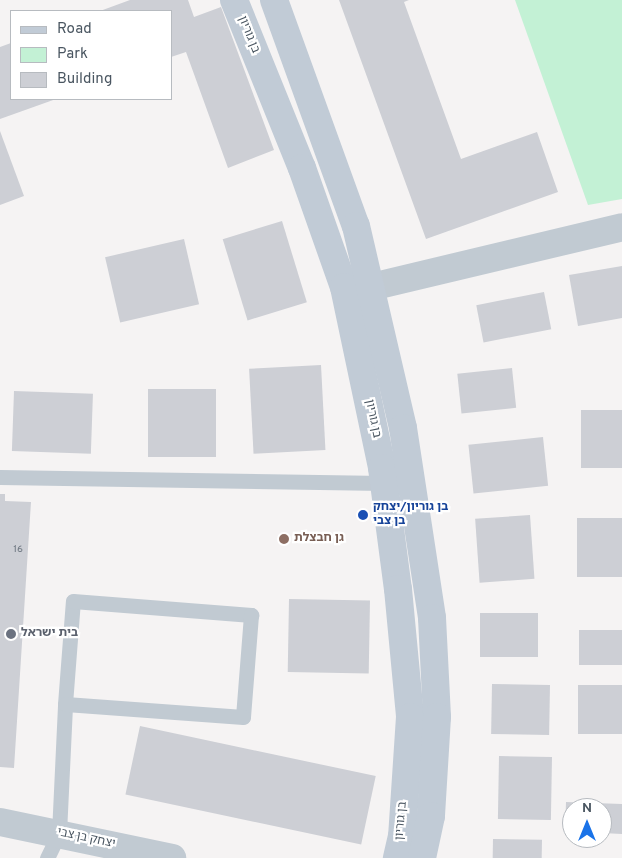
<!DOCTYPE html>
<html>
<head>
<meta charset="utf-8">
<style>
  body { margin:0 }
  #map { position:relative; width:622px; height:858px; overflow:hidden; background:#f5f3f3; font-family:Overpass,"Noto Sans Hebrew",sans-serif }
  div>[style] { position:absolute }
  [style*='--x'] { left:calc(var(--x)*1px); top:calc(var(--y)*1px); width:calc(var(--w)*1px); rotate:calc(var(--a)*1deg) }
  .green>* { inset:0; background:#c3f1d5 }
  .building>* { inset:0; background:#cdcfd5; transform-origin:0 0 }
  .lane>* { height:15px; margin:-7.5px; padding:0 7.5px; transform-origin:7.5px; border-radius:7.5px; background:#c1cad2 }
  .street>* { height:28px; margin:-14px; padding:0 14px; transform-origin:14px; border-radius:14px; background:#c1cad2 }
  .secondary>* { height:28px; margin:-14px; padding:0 14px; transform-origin:14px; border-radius:14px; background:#c1cbd6 }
  .dots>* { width:14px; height:14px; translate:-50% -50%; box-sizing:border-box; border:2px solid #fff; border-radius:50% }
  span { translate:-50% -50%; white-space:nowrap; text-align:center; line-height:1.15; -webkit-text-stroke:4.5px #fff; paint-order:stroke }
  .number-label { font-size:10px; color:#6b747e }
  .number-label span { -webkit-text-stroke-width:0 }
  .street-label { font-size:12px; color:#4a5661 }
  .transit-label { font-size:12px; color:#164399; font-weight:700 }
  .left { translate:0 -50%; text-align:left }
  .education-label { font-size:12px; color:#785e54; font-weight:700 }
  .worship-label { font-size:12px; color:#5b616d; font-weight:700 }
  .legend { position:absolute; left:10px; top:10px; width:162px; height:90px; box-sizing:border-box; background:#fff; border:1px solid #b7bbc0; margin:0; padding:6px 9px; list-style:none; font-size:15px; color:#4a5661 }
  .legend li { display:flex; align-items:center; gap:10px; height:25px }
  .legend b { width:25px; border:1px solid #b7bbc0 }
  .north { position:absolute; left:562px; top:798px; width:50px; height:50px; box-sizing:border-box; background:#fff; border:1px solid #b7bbc0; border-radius:50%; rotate:0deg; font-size:14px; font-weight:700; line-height:20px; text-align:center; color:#4a5661 }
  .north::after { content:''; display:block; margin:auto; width:18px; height:22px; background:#1a73e8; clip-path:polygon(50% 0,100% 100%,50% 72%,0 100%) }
</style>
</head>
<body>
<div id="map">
  <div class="green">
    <i style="clip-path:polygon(515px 0,622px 0,622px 199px,588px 205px)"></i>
  </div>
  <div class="building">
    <i style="clip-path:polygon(130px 0,188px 0,194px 17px,221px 7px,274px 150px,228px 168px,186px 52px,171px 57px,171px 11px,100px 11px)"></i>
    <i style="clip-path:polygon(339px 0,409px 0,404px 2px,461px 159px,537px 132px,558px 192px,426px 239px)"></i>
    <i style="clip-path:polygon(11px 43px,11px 99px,56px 99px,0 119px,0 47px)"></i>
    <i style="clip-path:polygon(0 131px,24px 196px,0 205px)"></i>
    <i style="left:282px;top:221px;width:85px;height:62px;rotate:73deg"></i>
    <i style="left:184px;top:239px;width:67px;height:81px;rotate:77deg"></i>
    <i style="clip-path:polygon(622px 266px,622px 318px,578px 326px,569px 275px)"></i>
    <i style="left:544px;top:292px;width:38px;height:69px;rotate:79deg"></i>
    <i style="left:321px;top:365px;width:85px;height:72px;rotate:87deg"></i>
    <i style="left:512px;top:368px;width:40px;height:55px;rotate:84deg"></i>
    <i style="left:148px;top:389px;width:68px;height:68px"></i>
    <i style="left:14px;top:391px;width:79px;height:60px;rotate:2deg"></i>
    <i style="left:622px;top:410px;width:58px;height:41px;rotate:90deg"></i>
    <i style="left:543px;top:437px;width:49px;height:75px;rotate:84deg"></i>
    <i style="clip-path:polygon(0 494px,5px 494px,5px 501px,31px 502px,14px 768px,0 767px)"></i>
    <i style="left:530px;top:515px;width:64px;height:55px;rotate:86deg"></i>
    <i style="left:622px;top:518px;width:59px;height:45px;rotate:90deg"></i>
    <i style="left:289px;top:599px;width:81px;height:73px;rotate:1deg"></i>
    <i style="left:480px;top:613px;width:58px;height:44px"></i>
    <i style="left:579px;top:630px;width:43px;height:35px"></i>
    <i style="left:492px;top:684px;width:58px;height:50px;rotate:1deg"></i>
    <i style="left:578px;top:685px;width:44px;height:49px"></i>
    <i style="left:140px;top:726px;width:241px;height:70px;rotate:12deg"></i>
    <i style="left:499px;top:756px;width:53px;height:63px;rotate:1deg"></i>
    <i style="clip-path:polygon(566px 802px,622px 804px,622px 834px,602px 833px,602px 808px,572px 808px,572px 832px,565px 832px)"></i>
    <i style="left:493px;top:839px;width:49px;height:19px;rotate:1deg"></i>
  </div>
  <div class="lane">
    <i style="--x:0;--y:477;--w:384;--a:0.9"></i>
    <i style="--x:47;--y:858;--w:28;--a:-64"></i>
    <i style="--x:59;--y:833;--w:129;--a:-87.3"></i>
    <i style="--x:65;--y:704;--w:103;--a:-85.6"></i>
    <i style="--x:73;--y:601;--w:179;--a:4.5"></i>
    <i style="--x:251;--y:615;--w:102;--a:94.5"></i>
    <i style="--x:243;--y:717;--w:178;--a:-175.8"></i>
  </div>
  <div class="street">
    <i style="--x:346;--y:293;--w:284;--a:-13.4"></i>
    <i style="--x:0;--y:822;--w:176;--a:11.8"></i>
  </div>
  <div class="secondary">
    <i style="--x:234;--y:0;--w:181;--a:68"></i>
    <i style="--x:302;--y:168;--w:126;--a:70.6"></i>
    <i style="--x:344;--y:287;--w:185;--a:78.1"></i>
    <i style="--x:382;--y:468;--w:122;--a:82.5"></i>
    <i style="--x:398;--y:589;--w:129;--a:84.6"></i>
    <i style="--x:410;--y:717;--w:119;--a:93.8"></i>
    <i style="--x:402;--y:836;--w:23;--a:103"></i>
    <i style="--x:274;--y:0;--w:240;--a:70.1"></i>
    <i style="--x:356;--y:226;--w:207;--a:76.9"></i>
    <i style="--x:403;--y:428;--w:192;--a:81.3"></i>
    <i style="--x:432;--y:618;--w:99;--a:87.1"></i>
    <i style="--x:437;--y:717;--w:99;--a:93.5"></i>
    <i style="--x:431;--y:816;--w:43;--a:102.1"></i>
  </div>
  <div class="dots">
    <i style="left:363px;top:515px;background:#1a4fb4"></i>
    <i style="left:284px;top:539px;background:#8d6e63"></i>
    <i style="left:11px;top:634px;background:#6b7280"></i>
  </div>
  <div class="number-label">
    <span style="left:18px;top:550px">16</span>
  </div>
  <div class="street-label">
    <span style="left:248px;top:35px;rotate:68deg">בן גוריון</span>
    <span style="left:372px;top:419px;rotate:78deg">בן גוריון</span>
    <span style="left:402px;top:821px;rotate:-85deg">בן גוריון</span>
    <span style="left:86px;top:839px;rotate:12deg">יצחק בן צבי</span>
  </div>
  <div class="transit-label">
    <span class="left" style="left:373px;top:515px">בן גוריון/יצחק<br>בן צבי</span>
  </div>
  <div class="education-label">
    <span class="left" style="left:294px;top:539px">גן חבצלת</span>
  </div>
  <div class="worship-label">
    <span class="left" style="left:21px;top:634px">בית ישראל</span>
  </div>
  <ul class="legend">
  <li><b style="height:6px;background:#c1cbd6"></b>Road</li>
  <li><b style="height:14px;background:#c3f1d5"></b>Park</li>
  <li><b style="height:14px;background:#cdcfd5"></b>Building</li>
  </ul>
  <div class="north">N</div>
</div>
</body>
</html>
